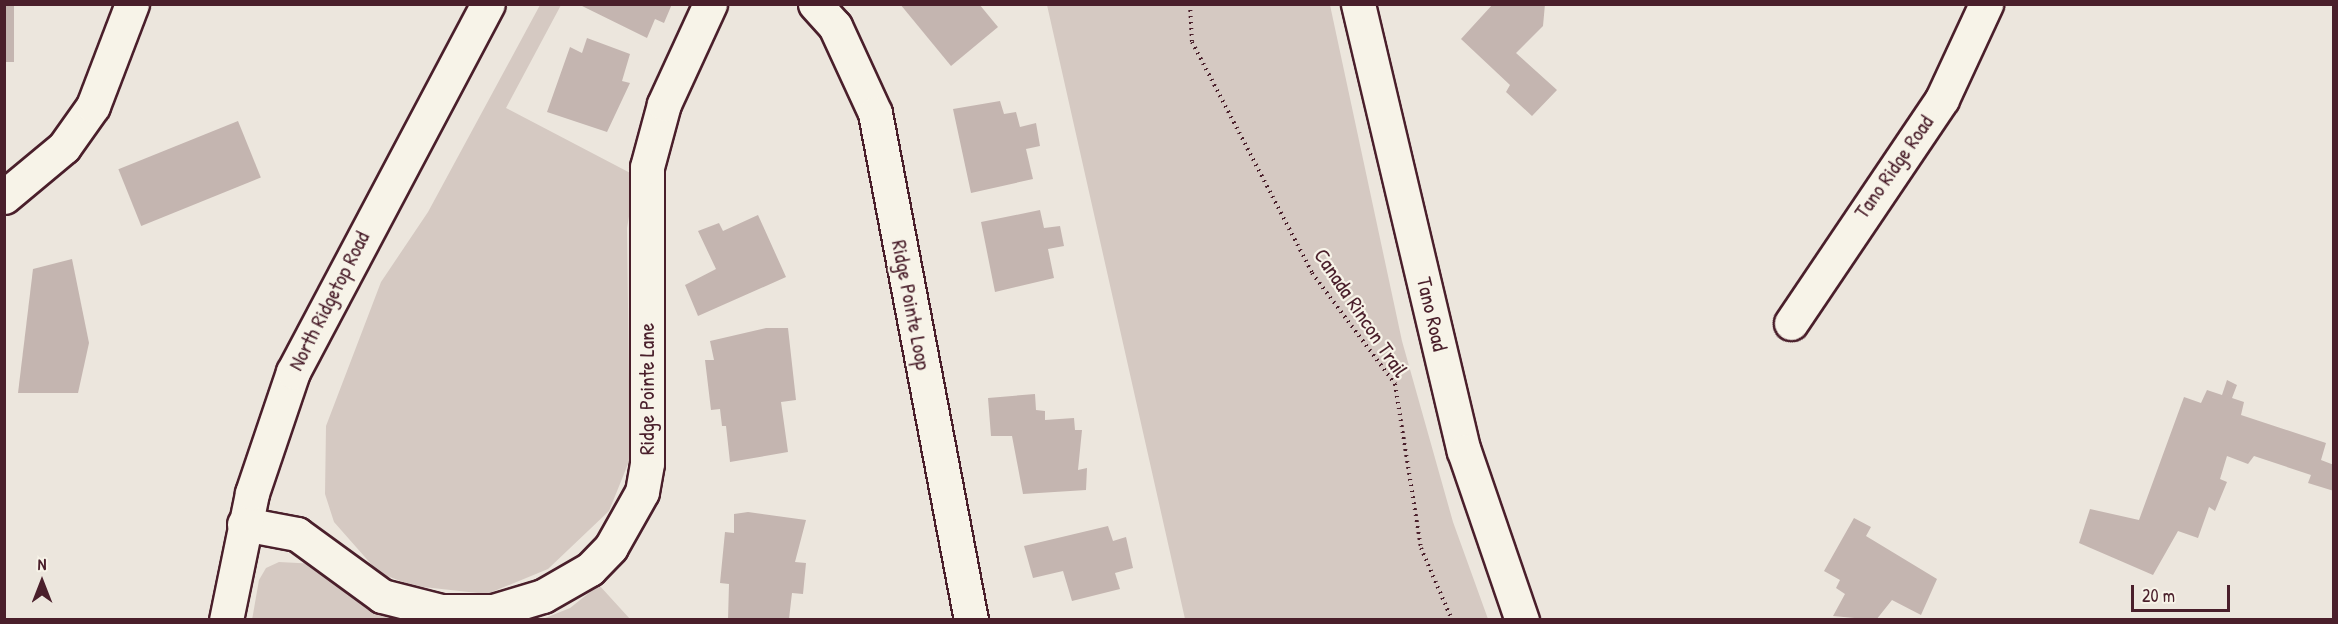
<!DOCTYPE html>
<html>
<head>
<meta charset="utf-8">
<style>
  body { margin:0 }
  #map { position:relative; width:2338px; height:624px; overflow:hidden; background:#ece6dd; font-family:"Patrick Hand",sans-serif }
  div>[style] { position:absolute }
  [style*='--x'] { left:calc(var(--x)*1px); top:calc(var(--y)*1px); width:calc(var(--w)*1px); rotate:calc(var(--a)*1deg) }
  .green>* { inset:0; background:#d5c9c2 }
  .building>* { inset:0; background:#c4b5b0; transform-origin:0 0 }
  .path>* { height:4px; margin-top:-2px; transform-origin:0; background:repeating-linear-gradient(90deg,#4a1f2b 0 1.5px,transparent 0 6px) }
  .roads { filter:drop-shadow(2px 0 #4a1f2b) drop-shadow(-2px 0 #4a1f2b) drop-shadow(0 2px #4a1f2b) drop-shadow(0 -2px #4a1f2b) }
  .street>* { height:33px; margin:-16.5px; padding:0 16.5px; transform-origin:16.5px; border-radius:16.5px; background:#f7f3e8 }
  .secondary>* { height:33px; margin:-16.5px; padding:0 16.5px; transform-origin:16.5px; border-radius:16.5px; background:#f7f3e8 }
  span { translate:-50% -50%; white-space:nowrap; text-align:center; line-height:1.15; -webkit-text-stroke:4.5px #f7f3e8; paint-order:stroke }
  .street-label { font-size:21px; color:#4a1f2b }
  .frame { position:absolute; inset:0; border:6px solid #4a1f2b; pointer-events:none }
  .north { position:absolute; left:12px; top:552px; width:60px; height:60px; -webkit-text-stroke:4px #f7f3e8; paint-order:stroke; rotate:0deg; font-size:16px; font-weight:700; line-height:24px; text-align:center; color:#4a1f2b }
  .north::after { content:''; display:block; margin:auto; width:21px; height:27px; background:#4a1f2b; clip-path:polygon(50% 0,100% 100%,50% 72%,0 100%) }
  .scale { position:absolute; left:2131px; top:585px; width:99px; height:27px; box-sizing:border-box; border:3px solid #4a1f2b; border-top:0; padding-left:8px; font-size:18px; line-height:21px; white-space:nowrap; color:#4a1f2b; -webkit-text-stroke:4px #f7f3e8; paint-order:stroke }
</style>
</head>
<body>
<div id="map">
  <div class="green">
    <i style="clip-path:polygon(540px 5px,561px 5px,506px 108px,636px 176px,627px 228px,630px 459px,609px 511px,548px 569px,487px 594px,414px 586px,379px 573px,334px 522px,325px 494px,326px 426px,381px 282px,428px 212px)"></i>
    <i style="clip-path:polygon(1047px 5px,1330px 5px,1402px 341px,1453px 522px,1488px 619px,1185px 619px)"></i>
    <i style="clip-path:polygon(279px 562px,317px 564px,397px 619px,252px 620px,259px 580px,266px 568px)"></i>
    <i style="clip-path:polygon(599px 585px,630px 619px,543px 619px,570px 608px)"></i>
  </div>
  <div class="building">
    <i style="left:4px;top:4px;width:10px;height:58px"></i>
    <i style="clip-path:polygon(578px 4px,672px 4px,664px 23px,655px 19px,647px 38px)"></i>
    <i style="clip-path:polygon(900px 4px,979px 4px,998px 27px,951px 66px)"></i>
    <i style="clip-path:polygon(1493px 4px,1545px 4px,1543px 26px,1516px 53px,1557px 90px,1532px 116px,1506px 92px,1510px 85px,1461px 39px)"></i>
    <i style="clip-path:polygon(587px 38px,630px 54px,622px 81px,630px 83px,607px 132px,547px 112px,570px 47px,582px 53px)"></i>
    <i style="clip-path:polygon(1000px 101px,1004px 114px,1016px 112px,1020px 127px,1036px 123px,1040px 146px,1026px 149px,1033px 179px,971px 193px,953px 109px)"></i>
    <i style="left:238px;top:121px;width:61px;height:129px;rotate:68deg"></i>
    <i style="clip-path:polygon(1040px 210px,1044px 228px,1060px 226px,1064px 246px,1048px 249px,1054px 278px,995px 292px,981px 222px)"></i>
    <i style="clip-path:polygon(758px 215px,786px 277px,698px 316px,685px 285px,716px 269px,698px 231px,719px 223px,723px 231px)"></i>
    <i style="clip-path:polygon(72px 259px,89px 343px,78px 393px,18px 393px,33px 269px)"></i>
    <i style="clip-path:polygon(766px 328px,788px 328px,796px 400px,781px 402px,788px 452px,730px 462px,726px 426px,722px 426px,720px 409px,711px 410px,705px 360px,714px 360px,710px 341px)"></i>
    <i style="clip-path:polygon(2227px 380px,2237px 385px,2232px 398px,2244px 402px,2241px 415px,2326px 443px,2321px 460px,2334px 465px,2334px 491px,2308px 483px,2311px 475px,2254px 456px,2248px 464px,2227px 456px,2220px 479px,2227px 482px,2215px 511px,2209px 507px,2198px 538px,2178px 531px,2153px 575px,2079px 543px,2090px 509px,2139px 520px,2184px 397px,2201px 403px,2207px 390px,2222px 395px)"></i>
    <i style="clip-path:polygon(1035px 394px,1036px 410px,1045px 411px,1045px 420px,1074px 418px,1075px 430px,1082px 430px,1078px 470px,1087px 468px,1086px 490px,1023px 494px,1012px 436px,991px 436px,988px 398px)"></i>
    <i style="clip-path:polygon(748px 512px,806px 520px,795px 562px,806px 563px,803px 594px,792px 593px,789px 619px,728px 620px,729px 584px,720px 583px,725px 532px,734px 533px,734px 514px)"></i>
    <i style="clip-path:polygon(1854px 518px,1871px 527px,1866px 536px,1937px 579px,1921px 615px,1892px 600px,1876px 620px,1833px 616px,1845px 594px,1836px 588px,1840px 580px,1824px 571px)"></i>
    <i style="clip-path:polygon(1108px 526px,1113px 541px,1126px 537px,1133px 568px,1115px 573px,1120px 589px,1072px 601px,1063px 571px,1033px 578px,1024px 546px)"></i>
  </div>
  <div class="path">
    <i style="--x:1190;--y:4;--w:38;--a:87"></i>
    <i style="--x:1192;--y:42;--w:260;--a:62.5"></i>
    <i style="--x:1312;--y:273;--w:139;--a:53.2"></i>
    <i style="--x:1395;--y:384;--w:166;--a:81"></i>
    <i style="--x:1421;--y:548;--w:78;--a:66.7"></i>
  </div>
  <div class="roads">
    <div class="street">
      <i style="--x:815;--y:4;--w:30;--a:48"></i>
      <i style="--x:835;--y:26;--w:96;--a:65.3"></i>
      <i style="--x:875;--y:113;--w:516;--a:79.28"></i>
      <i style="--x:4;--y:197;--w:78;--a:-39.8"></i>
      <i style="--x:64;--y:147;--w:50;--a:-54.7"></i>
      <i style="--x:93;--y:106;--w:109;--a:-69.1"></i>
      <i style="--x:1791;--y:323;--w:270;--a:-56"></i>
      <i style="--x:1942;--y:99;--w:105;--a:-65.1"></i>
      <i style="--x:244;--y:524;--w:54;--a:10.7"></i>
      <i style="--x:297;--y:534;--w:105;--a:36.1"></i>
      <i style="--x:382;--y:596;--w:61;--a:14.3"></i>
      <i style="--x:441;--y:611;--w:52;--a:0"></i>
      <i style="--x:493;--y:611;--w:52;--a:-16.7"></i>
      <i style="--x:543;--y:596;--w:54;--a:-29.9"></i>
      <i style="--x:590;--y:569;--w:30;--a:-46"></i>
      <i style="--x:611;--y:547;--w:63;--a:-60.6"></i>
      <i style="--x:642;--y:492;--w:29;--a:-80"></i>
      <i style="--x:647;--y:463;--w:296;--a:-90"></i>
      <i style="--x:647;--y:167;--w:65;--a:-74.9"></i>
      <i style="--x:664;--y:104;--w:110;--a:-65.3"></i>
    </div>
    <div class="secondary">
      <i style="--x:1358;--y:4;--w:459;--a:76.7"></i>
      <i style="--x:1464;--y:451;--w:179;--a:71.1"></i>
      <i style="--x:226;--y:620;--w:130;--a:-78.4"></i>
      <i style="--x:252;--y:493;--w:128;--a:-71.3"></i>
      <i style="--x:293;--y:372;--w:416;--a:-62.1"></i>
    </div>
  </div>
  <div class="street-label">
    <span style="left:1894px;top:167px;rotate:-55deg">Tano Ridge Road</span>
    <span style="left:329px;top:301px;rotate:-63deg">North Ridgetop Road</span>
    <span style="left:911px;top:305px;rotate:79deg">Ridge Pointe Loop</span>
    <span style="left:1361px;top:313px;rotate:56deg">Canada Rincon Trail</span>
    <span style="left:1432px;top:314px;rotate:77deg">Tano Road</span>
    <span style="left:647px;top:389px;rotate:-90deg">Ridge Pointe Lane</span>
  </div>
  <div class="frame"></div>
  <div class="north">N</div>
  <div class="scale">20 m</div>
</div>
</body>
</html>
